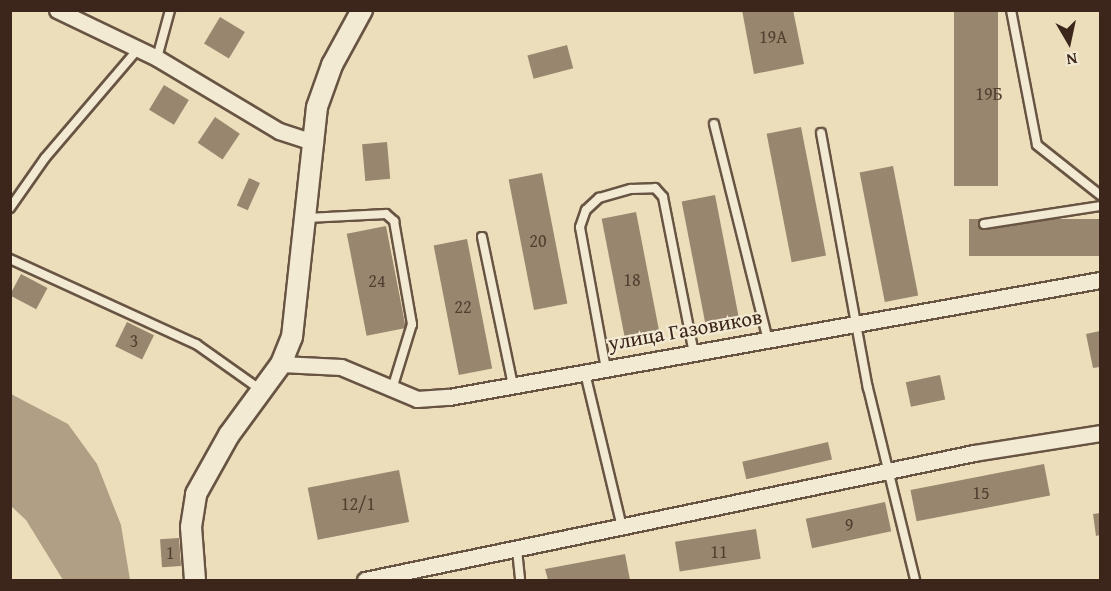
<!DOCTYPE html>
<html>
<head>
<meta charset="utf-8">
<style>
  body { margin:0 }
  #map { position:relative; width:1111px; height:591px; overflow:hidden; background:#ecdebb; font-family:"Gentium Book Plus",serif }
  div>[style] { position:absolute }
  [style*='--x'] { left:calc(var(--x)*1px); top:calc(var(--y)*1px); width:calc(var(--w)*1px); rotate:calc(var(--a)*1deg) }
  .water>* { inset:0; background:#b09f85 }
  .building>* { inset:0; background:#98866e; transform-origin:0 0 }
  .roads { filter:drop-shadow(2px 0 #685443) drop-shadow(-2px 0 #685443) drop-shadow(0 2px #685443) drop-shadow(0 -2px #685443) }
  .service>* { height:8px; margin:-4px; padding:0 4px; transform-origin:4px; border-radius:4px; background:#f3ead3 }
  .minor>* { height:15px; margin:-7.5px; padding:0 7.5px; transform-origin:7.5px; border-radius:7.5px; background:#f3ead3 }
  .tertiary>* { height:20px; margin:-10px; padding:0 10px; transform-origin:10px; border-radius:10px; background:#f3ead3 }
  span { translate:-50% -50%; white-space:nowrap; text-align:center; line-height:1.15; -webkit-text-stroke:4.5px #f3ead3; paint-order:stroke }
  .number-label { font-size:18px; color:#533e30 }
  .number-label span { -webkit-text-stroke-width:0 }
  .street-label { font-size:21px; color:#3c261b }
  .frame { position:absolute; inset:0; border:12px solid #3c261b; pointer-events:none }
  .north { position:absolute; left:1039px; top:12px; width:60px; height:60px; -webkit-text-stroke:4px #f3ead3; paint-order:stroke; rotate:171deg; font-size:16px; font-weight:700; line-height:24px; text-align:center; color:#3c261b }
  .north::after { content:''; display:block; margin:auto; width:21px; height:27px; background:#3c261b; clip-path:polygon(50% 0,100% 100%,50% 72%,0 100%) }
</style>
</head>
<body>
<div id="map">
  <div class="water">
    <i style="clip-path:polygon(11px 394px,68px 424px,97px 464px,121px 525px,130px 580px,63px 580px,26px 520px,11px 506px)"></i>
  </div>
  <div class="building">
    <i style="clip-path:polygon(742px 10px,793px 10px,804px 64px,754px 74px)"></i>
    <i style="left:954px;top:10px;width:44px;height:176px"></i>
    <i style="left:220px;top:17px;width:29px;height:31px;rotate:31deg"></i>
    <i style="left:567px;top:45px;width:24px;height:41px;rotate:75deg"></i>
    <i style="left:164px;top:85px;width:29px;height:29px;rotate:31deg"></i>
    <i style="left:215px;top:117px;width:30px;height:31px;rotate:34deg"></i>
    <i style="left:801px;top:127px;width:131px;height:35px;rotate:79deg"></i>
    <i style="left:387px;top:142px;width:37px;height:25px;rotate:85deg"></i>
    <i style="left:893px;top:166px;width:132px;height:34px;rotate:79deg"></i>
    <i style="left:542px;top:173px;width:133px;height:34px;rotate:79deg"></i>
    <i style="left:249px;top:178px;width:12px;height:30px;rotate:24deg"></i>
    <i style="left:715px;top:195px;width:133px;height:34px;rotate:79deg"></i>
    <i style="left:636px;top:212px;width:131px;height:35px;rotate:79deg"></i>
    <i style="left:1100px;top:219px;width:37px;height:131px;rotate:90deg"></i>
    <i style="left:386px;top:226px;width:104px;height:40px;rotate:79deg"></i>
    <i style="left:467px;top:239px;width:132px;height:34px;rotate:79deg"></i>
    <i style="left:21px;top:274px;width:30px;height:24px;rotate:28deg"></i>
    <i style="left:127px;top:322px;width:30px;height:27px;rotate:26deg"></i>
    <i style="clip-path:polygon(1100px 331px,1100px 367px,1093px 368px,1086px 334px)"></i>
    <i style="left:940px;top:375px;width:25px;height:35px;rotate:78deg"></i>
    <i style="left:828px;top:442px;width:18px;height:88px;rotate:77deg"></i>
    <i style="left:1044px;top:464px;width:32px;height:136px;rotate:79deg"></i>
    <i style="left:399px;top:470px;width:53px;height:93px;rotate:79deg"></i>
    <i style="left:885px;top:502px;width:30px;height:81px;rotate:78deg"></i>
    <i style="clip-path:polygon(1100px 513px,1100px 535px,1096px 536px,1093px 514px)"></i>
    <i style="left:756px;top:529px;width:30px;height:82px;rotate:81deg"></i>
    <i style="left:179px;top:538px;width:28px;height:19px;rotate:86deg"></i>
    <i style="clip-path:polygon(625px 554px,630px 580px,548px 580px,545px 569px)"></i>
  </div>
  <div class="roads">
    <div class="service">
      <i style="--x:1011;--y:10;--w:137;--a:79.1"></i>
      <i style="--x:1037;--y:145;--w:80;--a:38.4"></i>
      <i style="--x:157;--y:58;--w:50;--a:-74.8"></i>
      <i style="--x:714;--y:124;--w:223;--a:76"></i>
      <i style="--x:821;--y:133;--w:259;--a:79.6"></i>
      <i style="--x:868;--y:388;--w:198;--a:76.2"></i>
      <i style="--x:10;--y:208;--w:61;--a:-55"></i>
      <i style="--x:45;--y:158;--w:143;--a:-49.5"></i>
      <i style="--x:307;--y:218;--w:79;--a:-2.9"></i>
      <i style="--x:386;--y:214;--w:11;--a:41"></i>
      <i style="--x:394;--y:221;--w:105;--a:80.1"></i>
      <i style="--x:412;--y:324;--w:68;--a:107.1"></i>
      <i style="--x:984;--y:224;--w:117;--a:-8.8"></i>
      <i style="--x:482;--y:237;--w:152;--a:78.2"></i>
      <i style="--x:10;--y:259;--w:205;--a:24.6"></i>
      <i style="--x:196;--y:344;--w:80;--a:35.3"></i>
      <i style="--x:606;--y:369;--w:144;--a:-100.4"></i>
      <i style="--x:580;--y:227;--w:18;--a:-71"></i>
      <i style="--x:586;--y:210;--w:18;--a:-43"></i>
      <i style="--x:599;--y:198;--w:33;--a:-16"></i>
      <i style="--x:631;--y:189;--w:24;--a:-2"></i>
      <i style="--x:655;--y:188;--w:12;--a:48"></i>
      <i style="--x:663;--y:197;--w:159;--a:78.8"></i>
      <i style="--x:585;--y:373;--w:158;--a:76.5"></i>
      <i style="--x:517;--y:550;--w:30;--a:84"></i>
    </div>
    <div class="minor">
      <i style="--x:57;--y:10;--w:111;--a:25.6"></i>
      <i style="--x:157;--y:58;--w:142;--a:30.9"></i>
      <i style="--x:279;--y:131;--w:38;--a:18"></i>
      <i style="--x:281;--y:364;--w:60;--a:2.9"></i>
      <i style="--x:341;--y:367;--w:82;--a:22.8"></i>
      <i style="--x:417;--y:399;--w:32;--a:-4"></i>
      <i style="--x:449;--y:397;--w:661;--a:-10.19"></i>
      <i style="--x:365;--y:580;--w:622;--a:-11.78"></i>
      <i style="--x:974;--y:453;--w:128;--a:-9"></i>
    </div>
    <div class="tertiary">
      <i style="--x:195;--y:580;--w:53;--a:-94.3"></i>
      <i style="--x:191;--y:527;--w:33;--a:-81"></i>
      <i style="--x:196;--y:494;--w:68;--a:-60.8"></i>
      <i style="--x:229;--y:435;--w:88;--a:-53.8"></i>
      <i style="--x:281;--y:364;--w:29;--a:-68"></i>
      <i style="--x:292;--y:337;--w:231;--a:-83.8"></i>
      <i style="--x:317;--y:107;--w:45;--a:-70.3"></i>
      <i style="--x:332;--y:65;--w:63;--a:-61.4"></i>
    </div>
  </div>
  <div class="number-label">
    <span style="left:773px;top:37px">19А</span>
    <span style="left:989px;top:94px">19Б</span>
    <span style="left:538px;top:241px">20</span>
    <span style="left:632px;top:280px">18</span>
    <span style="left:377px;top:281px">24</span>
    <span style="left:463px;top:307px">22</span>
    <span style="left:134px;top:341px">3</span>
    <span style="left:981px;top:493px">15</span>
    <span style="left:358px;top:504px">12/1</span>
    <span style="left:849px;top:525px">9</span>
    <span style="left:719px;top:552px">11</span>
    <span style="left:170px;top:553px">1</span>
  </div>
  <div class="street-label">
    <span style="left:685px;top:330px;rotate:-10deg">улица Газовиков</span>
  </div>
  <div class="frame"></div>
  <div class="north">N</div>
</div>
</body>
</html>
